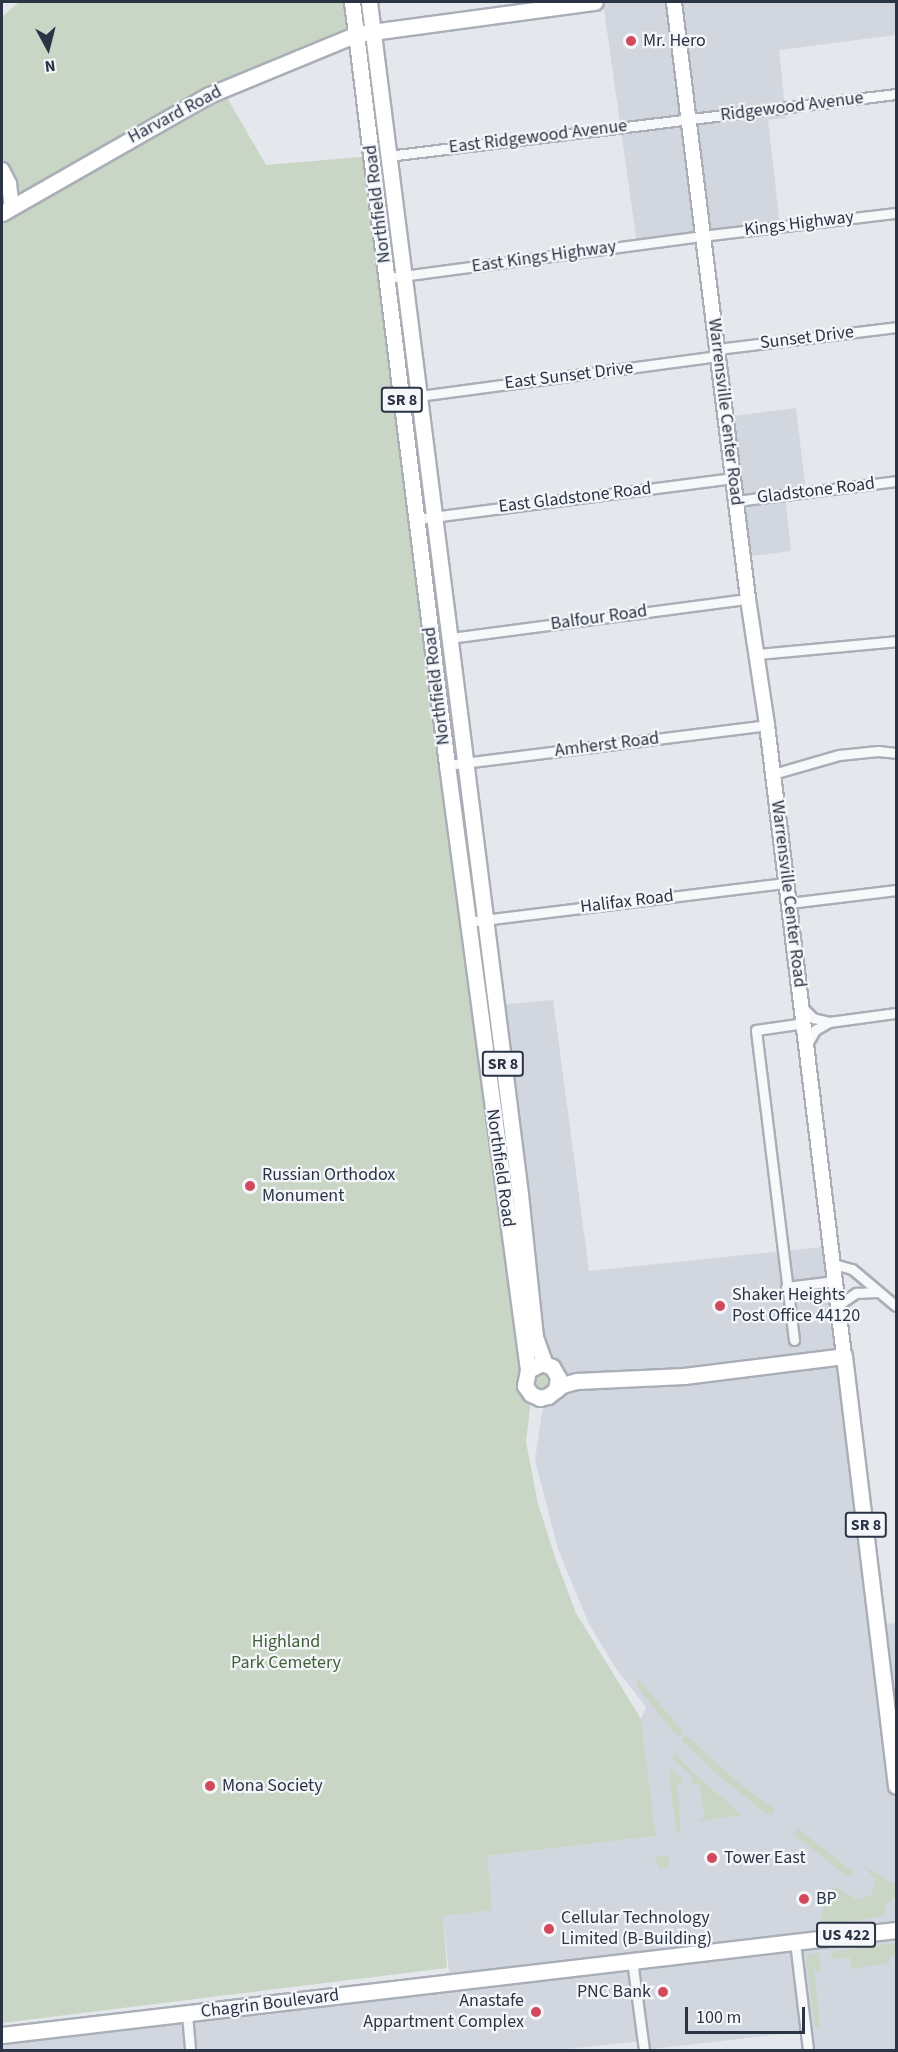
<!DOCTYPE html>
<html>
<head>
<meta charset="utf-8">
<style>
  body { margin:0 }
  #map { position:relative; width:898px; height:2052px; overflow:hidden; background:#e4e7ec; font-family:"Source Sans 3",sans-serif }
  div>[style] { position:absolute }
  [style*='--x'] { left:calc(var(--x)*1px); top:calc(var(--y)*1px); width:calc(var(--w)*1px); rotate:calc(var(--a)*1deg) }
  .built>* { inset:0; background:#d2d6de }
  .green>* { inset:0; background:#c9d6c5; transform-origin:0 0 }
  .round { border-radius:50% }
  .roads { filter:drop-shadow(2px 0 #a9aeb7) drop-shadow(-2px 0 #a9aeb7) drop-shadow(0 2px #a9aeb7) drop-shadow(0 -2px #a9aeb7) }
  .street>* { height:9px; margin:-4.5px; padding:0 4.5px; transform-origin:4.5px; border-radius:4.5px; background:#f7f8fa }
  .secondary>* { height:14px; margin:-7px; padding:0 7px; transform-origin:7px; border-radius:7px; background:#fff }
  .primary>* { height:15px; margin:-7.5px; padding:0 7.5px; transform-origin:7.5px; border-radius:7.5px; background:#fff }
  .dots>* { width:16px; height:16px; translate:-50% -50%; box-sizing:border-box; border:3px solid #f4f6f9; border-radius:50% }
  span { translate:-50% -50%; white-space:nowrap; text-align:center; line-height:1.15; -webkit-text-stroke:4.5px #f4f6f9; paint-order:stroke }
  .shield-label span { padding:2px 4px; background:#f4f6f9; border:2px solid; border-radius:4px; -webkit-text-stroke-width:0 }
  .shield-label { font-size:16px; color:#2b3445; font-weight:700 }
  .poi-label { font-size:18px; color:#2b3445 }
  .left { translate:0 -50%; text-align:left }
  .right { translate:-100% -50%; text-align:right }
  .street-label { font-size:18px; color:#2b3445 }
  .park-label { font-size:18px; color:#3f6138 }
  .frame { position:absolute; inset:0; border:3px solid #2b3445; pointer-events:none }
  .north { position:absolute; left:18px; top:18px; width:60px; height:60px; -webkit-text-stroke:4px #f4f6f9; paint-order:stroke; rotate:173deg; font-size:16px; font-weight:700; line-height:24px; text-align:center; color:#2b3445 }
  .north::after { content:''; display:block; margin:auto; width:21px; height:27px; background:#2b3445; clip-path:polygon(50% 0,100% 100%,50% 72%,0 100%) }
  .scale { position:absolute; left:685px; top:2007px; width:120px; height:27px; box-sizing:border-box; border:3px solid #2b3445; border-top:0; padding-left:8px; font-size:18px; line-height:21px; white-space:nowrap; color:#2b3445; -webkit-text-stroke:4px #f4f6f9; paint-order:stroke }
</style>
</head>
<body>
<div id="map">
  <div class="built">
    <i style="clip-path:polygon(603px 2px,896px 2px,896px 35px,779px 50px,786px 118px,768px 120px,780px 226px,637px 244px)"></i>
    <i style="clip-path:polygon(796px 408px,806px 492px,785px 495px,791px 551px,743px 557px,726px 417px)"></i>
    <i style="clip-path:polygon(553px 1000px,589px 1271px,832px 1246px,879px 1625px,896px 1623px,896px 2050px,808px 2050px,806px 2031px,643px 2050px,642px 2041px,558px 2050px,2px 2050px,2px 2035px,450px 1982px,443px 1916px,487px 1856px,656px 1836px,641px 1719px,646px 1707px,615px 1667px,589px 1624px,558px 1549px,535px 1460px,542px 1412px,548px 1396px,556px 1390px,545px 1364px,495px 1005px)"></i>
  </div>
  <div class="green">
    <i style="clip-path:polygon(19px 2px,352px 2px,357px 34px,222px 89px,266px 165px,372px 156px,393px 291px,398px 288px,427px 508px,422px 509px,471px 989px,499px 1208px,525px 1357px,520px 1384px,530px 1407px,526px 1442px,538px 1504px,556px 1560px,576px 1613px,641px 1719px,656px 1836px,487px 1856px,492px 1910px,443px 1916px,447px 1968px,2px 2023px,2px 17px)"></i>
    <i style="clip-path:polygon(362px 33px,381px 149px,396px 268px,391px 266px)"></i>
    <i style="clip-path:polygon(427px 528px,431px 531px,458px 754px,452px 755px,424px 532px)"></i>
    <i style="left:456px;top:777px;width:4px;height:136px"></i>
    <i style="clip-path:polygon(474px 933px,481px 933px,515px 1199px,513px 1200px)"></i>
    <i class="round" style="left:534px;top:1374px;width:14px;height:14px"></i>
    <i style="clip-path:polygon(637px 1677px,683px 1731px,678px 1737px,643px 1695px,637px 1685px)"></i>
    <i style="clip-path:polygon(686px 1735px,739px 1783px,774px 1809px,773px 1813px,769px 1815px,760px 1809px,719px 1776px,681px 1740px)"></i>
    <i style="clip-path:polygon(674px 1753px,698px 1777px,742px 1815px,697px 1821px,704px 1817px,700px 1784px,693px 1785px,691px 1775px,673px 1760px)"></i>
    <i style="clip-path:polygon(669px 1770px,673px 1770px,683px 1780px,683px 1783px,677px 1784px,681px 1833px,676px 1833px)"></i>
    <i style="clip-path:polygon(798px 1829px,852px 1871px,852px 1875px,847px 1876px,794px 1835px)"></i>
    <i style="clip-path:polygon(669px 1856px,670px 1867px,659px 1868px,654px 1857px)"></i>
    <i style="clip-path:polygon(864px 1865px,885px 1880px,896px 1884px,896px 1896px,887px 1904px,882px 1916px,839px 1924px,828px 1924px,821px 1921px,824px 1905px,834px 1886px,857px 1900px,872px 1894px,875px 1880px)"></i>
    <i style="clip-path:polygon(896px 1943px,896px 1958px,892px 1956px,888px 1963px,852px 1969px,850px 1957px,832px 1959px,831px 1952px)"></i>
    <i style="clip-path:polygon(819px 1953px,821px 1970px,814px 1971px,820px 2026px,815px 2027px,806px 1960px,809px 1954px)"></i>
  </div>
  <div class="roads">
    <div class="street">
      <i style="--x:388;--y:156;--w:512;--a:-6.96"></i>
      <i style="--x:387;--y:278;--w:318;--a:-7.6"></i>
      <i style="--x:702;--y:236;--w:195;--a:-6.8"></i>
      <i style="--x:718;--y:349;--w:179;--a:-7"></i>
      <i style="--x:419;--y:396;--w:303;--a:-7.6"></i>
      <i style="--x:736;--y:501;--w:161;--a:-7.1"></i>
      <i style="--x:417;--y:519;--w:319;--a:-7.4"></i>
      <i style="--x:450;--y:638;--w:301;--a:-7.5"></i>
      <i style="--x:757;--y:654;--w:140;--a:-5.3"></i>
      <i style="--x:447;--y:765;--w:322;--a:-7.1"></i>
      <i style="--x:773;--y:774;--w:69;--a:-16.1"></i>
      <i style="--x:839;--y:755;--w:39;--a:-6"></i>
      <i style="--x:878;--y:751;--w:18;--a:6"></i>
      <i style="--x:789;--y:903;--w:108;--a:-6.9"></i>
      <i style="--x:467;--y:922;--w:321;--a:-7"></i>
      <i style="--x:802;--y:1007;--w:16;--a:45"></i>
      <i style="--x:813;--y:1018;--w:16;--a:14"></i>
      <i style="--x:829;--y:1022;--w:68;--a:-7.7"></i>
      <i style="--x:807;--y:1044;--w:16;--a:-60"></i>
      <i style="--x:815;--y:1030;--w:16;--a:-30"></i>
      <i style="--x:834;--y:1264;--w:19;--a:16"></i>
      <i style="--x:852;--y:1269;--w:57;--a:40.1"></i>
      <i style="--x:786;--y:1287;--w:49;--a:-7"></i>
      <i style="--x:838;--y:1305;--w:22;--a:-34"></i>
      <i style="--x:856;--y:1293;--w:21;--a:-3"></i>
      <i style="--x:794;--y:1340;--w:312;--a:-97"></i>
      <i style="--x:756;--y:1030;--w:49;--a:-8.3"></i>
      <i style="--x:795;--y:1942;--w:109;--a:83.1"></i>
      <i style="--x:632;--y:1960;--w:91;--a:82.4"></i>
      <i style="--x:187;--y:2014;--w:36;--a:85"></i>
    </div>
    <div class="secondary">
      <i style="--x:674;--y:2;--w:602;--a:82.93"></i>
      <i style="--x:748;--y:599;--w:127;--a:81.4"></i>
      <i style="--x:767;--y:725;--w:636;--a:83.04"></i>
      <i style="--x:2;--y:170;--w:16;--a:63"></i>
      <i style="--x:9;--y:184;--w:23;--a:83"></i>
    </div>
    <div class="primary">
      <i style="--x:352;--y:2;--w:769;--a:82.9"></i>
      <i style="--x:447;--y:765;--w:610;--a:82.37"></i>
      <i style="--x:369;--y:2;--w:1202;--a:82.78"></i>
      <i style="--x:520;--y:1194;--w:144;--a:84"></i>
      <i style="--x:535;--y:1337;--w:29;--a:70"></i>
      <i style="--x:2;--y:213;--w:238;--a:-29.7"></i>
      <i style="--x:209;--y:95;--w:160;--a:-22.4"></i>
      <i style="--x:357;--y:34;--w:240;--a:-7.7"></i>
      <i style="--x:556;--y:1390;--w:13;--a:-81"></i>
      <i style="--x:558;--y:1377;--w:12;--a:-121"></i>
      <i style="--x:552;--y:1367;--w:11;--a:-158"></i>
      <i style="--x:542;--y:1363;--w:16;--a:153"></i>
      <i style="--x:528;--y:1370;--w:16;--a:101"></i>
      <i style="--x:525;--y:1386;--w:10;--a:53"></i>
      <i style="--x:531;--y:1394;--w:10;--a:24"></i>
      <i style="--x:540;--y:1398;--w:8;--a:-14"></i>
      <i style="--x:548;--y:1396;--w:18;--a:-38"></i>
      <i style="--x:562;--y:1385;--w:16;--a:-15"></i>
      <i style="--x:577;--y:1381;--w:107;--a:-2.7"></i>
      <i style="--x:684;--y:1376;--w:161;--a:-7.1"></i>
      <i style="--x:844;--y:1356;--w:433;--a:83.1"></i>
      <i style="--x:2;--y:2035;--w:900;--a:-6.7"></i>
    </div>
  </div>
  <div class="dots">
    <i style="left:631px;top:41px;background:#d1495b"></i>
    <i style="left:250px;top:1186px;background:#d1495b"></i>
    <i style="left:720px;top:1306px;background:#d1495b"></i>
    <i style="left:210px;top:1786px;background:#d1495b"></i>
    <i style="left:712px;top:1858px;background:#d1495b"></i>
    <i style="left:804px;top:1899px;background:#d1495b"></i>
    <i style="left:549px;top:1929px;background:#d1495b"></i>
    <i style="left:663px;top:1992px;background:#d1495b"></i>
    <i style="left:536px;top:2012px;background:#d1495b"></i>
  </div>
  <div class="shield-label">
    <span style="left:402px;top:400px">SR 8</span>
    <span style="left:503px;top:1064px">SR 8</span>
    <span style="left:866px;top:1525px">SR 8</span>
    <span style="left:846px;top:1935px">US 422</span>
  </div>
  <div class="poi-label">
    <span class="left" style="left:643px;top:41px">Mr. Hero</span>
    <span class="left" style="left:262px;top:1186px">Russian Orthodox<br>Monument</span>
    <span class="left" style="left:732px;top:1306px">Shaker Heights<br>Post Office 44120</span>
    <span class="left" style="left:222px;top:1786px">Mona Society</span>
    <span class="left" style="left:724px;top:1858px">Tower East</span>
    <span class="left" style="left:816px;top:1899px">BP</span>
    <span class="left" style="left:561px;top:1929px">Cellular Technology<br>Limited (B-Building)</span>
    <span class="right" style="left:651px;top:1992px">PNC Bank</span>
    <span class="right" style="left:524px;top:2012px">Anastafe<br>Appartment Complex</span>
  </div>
  <div class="street-label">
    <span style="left:792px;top:107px;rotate:-7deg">Ridgewood Avenue</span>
    <span style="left:175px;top:115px;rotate:-28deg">Harvard Road</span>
    <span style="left:538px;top:137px;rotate:-7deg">East Ridgewood Avenue</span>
    <span style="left:378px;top:204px;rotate:-97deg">Northfield Road</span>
    <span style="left:799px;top:224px;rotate:-7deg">Kings Highway</span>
    <span style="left:544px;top:257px;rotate:-8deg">East Kings Highway</span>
    <span style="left:807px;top:338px;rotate:-7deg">Sunset Drive</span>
    <span style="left:569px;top:376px;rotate:-7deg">East Sunset Drive</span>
    <span style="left:725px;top:412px;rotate:83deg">Warrensville Center Road</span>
    <span style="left:816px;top:491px;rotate:-7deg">Gladstone Road</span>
    <span style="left:575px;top:498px;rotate:-7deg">East Gladstone Road</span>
    <span style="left:599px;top:618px;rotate:-8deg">Balfour Road</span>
    <span style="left:437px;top:686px;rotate:-97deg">Northfield Road</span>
    <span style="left:607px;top:745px;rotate:-7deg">Amherst Road</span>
    <span style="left:788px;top:894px;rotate:83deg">Warrensville Center Road</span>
    <span style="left:627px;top:902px;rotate:-7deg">Halifax Road</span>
    <span style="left:500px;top:1168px;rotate:82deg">Northfield Road</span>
    <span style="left:270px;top:2004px;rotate:-7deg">Chagrin Boulevard</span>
  </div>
  <div class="park-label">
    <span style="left:286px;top:1653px">Highland<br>Park Cemetery</span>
  </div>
  <div class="frame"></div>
  <div class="north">N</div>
  <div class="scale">100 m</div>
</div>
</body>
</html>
